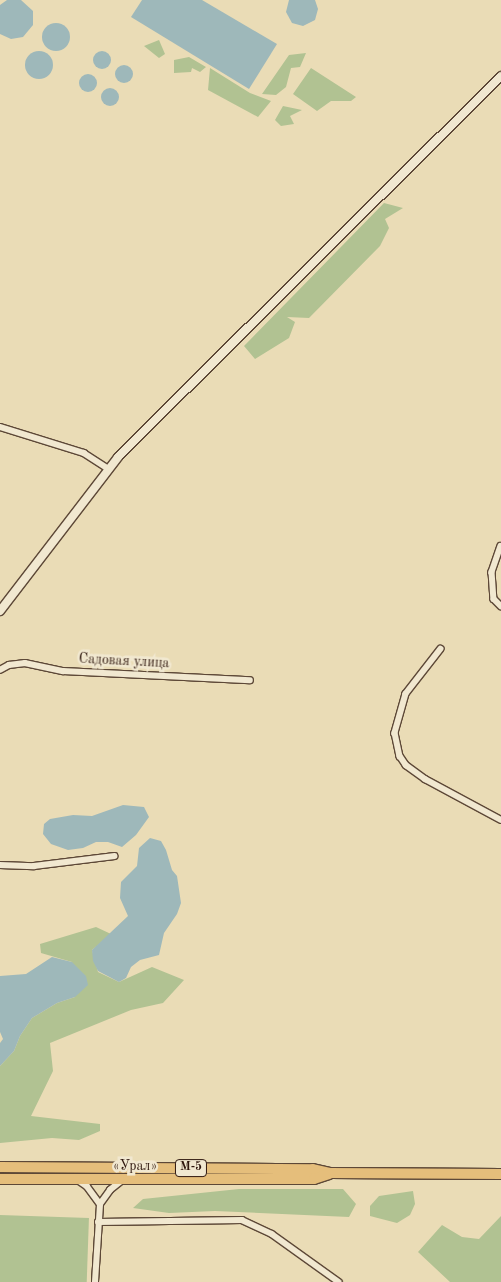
<!DOCTYPE html>
<html>
<head>
<meta charset="utf-8">
<style>
  body { margin:0 }
  #map { position:relative; width:501px; height:1282px; overflow:hidden; background:#eadcb6; font-family:"Old Standard TT",serif }
  div>[style] { position:absolute }
  [style*='--x'] { left:calc(var(--x)*1px); top:calc(var(--y)*1px); width:calc(var(--w)*1px); rotate:calc(var(--a)*1deg) }
  .green>* { inset:0; background:#b1c292; transform-origin:0 0 }
  .water>* { inset:0; background:#9eb8ba }
  .round { border-radius:50% }
  .roads { filter:drop-shadow(1px 0 #5d4837) drop-shadow(-1px 0 #5d4837) drop-shadow(0 1px #5d4837) drop-shadow(0 -1px #5d4837) }
  .street>* { height:5.5px; margin:-2.75px; padding:0 2.75px; transform-origin:2.75px; border-radius:2.75px; background:#f1e8d0 }
  .secondary>* { height:8px; margin:-4px; padding:0 4px; transform-origin:4px; border-radius:4px; background:#f1e8d0 }
  .highway>* { height:10px; margin:-5px; padding:0 5px; transform-origin:5px; border-radius:5px; background:#e5be7b }
  span { translate:-50% -50%; white-space:nowrap; text-align:center; line-height:1.15; -webkit-text-stroke:5px #f1e8d0; paint-order:stroke }
  .shield-label span { padding:1px 4px; background:#f1e8d0; border:1px solid; border-radius:4px; -webkit-text-stroke-width:0 }
  .shield-label { font-size:12px; color:#2e160d; font-weight:700 }
  .street-label { font-size:14px; color:#2e160d }
</style>
</head>
<body>
<div id="map">
  <div class="green">
    <i style="clip-path:polygon(159px 40px,165px 54px,159px 58px,144px 46px)"></i>
    <i style="clip-path:polygon(306px 53px,300px 67px,291px 68px,286px 87px,276px 95px,262px 94px,289px 55px)"></i>
    <i style="clip-path:polygon(189px 57px,206px 67px,200px 72px,192px 68px,191px 72px,174px 73px,174px 60px)"></i>
    <i style="clip-path:polygon(210px 68px,250px 93px,271px 101px,258px 117px,208px 90px)"></i>
    <i style="clip-path:polygon(311px 68px,356px 97px,351px 101px,331px 101px,317px 111px,293px 94px)"></i>
    <i style="clip-path:polygon(283px 106px,302px 110px,290px 116px,294px 124px,281px 126px,275px 120px)"></i>
    <i style="clip-path:polygon(384px 203px,403px 208px,385px 219px,389px 228px,380px 246px,309px 318px,287px 317px,295px 322px,289px 338px,255px 359px,244px 346px)"></i>
    <i style="clip-path:polygon(96px 927px,111px 934px,92px 950px,98px 972px,119px 982px,152px 967px,184px 980px,163px 1003px,131px 1010px,50px 1043px,53px 1071px,31px 1116px,100px 1124px,100px 1131px,79px 1140px,52px 1138px,0 1143px,0 1066px,14px 1051px,20px 1036px,32px 1018px,57px 1003px,75px 997px,72px 962px,41px 953px,40px 944px)"></i>
    <i style="clip-path:polygon(239px 1189px,343px 1189px,356px 1204px,349px 1217px,215px 1211px,169px 1213px,133px 1208px,143px 1199px)"></i>
    <i style="clip-path:polygon(413px 1191px,415px 1204px,410px 1215px,397px 1223px,370px 1216px,370px 1206px,379px 1196px)"></i>
    <i style="left:0;top:1215px;width:89px;height:67px;rotate:2deg"></i>
    <i style="clip-path:polygon(501px 1216px,501px 1282px,450px 1282px,418px 1252px,442px 1225px,462px 1237px,479px 1239px)"></i>
  </div>
  <div class="water">
    <i style="clip-path:polygon(7px 0,21px 0,33px 11px,33px 25px,23px 37px,11px 39px,0 34px,0 5px)"></i>
    <i style="clip-path:polygon(142px 0,202px 0,277px 44px,249px 89px,131px 17px)"></i>
    <i style="clip-path:polygon(289px 0,315px 0,318px 9px,315px 20px,303px 26px,292px 23px,286px 12px)"></i>
    <i class="round" style="left:42px;top:23px;width:28px;height:28px"></i>
    <i class="round" style="left:93px;top:51px;width:18px;height:18px"></i>
    <i class="round" style="left:25px;top:51px;width:28px;height:28px"></i>
    <i class="round" style="left:115px;top:65px;width:18px;height:18px"></i>
    <i class="round" style="left:79px;top:74px;width:18px;height:18px"></i>
    <i class="round" style="left:101px;top:88px;width:18px;height:18px"></i>
    <i style="clip-path:polygon(123px 805px,144px 807px,149px 817px,136px 835px,122px 847px,108px 842px,96px 842px,83px 848px,68px 850px,51px 844px,43px 834px,44px 824px,50px 819px,73px 815px,92px 816px)"></i>
    <i style="clip-path:polygon(150px 838px,161px 841px,166px 850px,172px 870px,177px 876px,181px 903px,177px 914px,164px 933px,159px 955px,140px 960px,131px 967px,126px 978px,119px 982px,98px 971px,93px 961px,92px 950px,128px 916px,120px 898px,121px 882px,137px 866px,139px 848px)"></i>
    <i style="clip-path:polygon(52px 957px,72px 962px,86px 976px,88px 985px,75px 997px,57px 1003px,32px 1018px,20px 1036px,14px 1051px,0 1066px,0 1043px,3px 1039px,0 1032px,0 976px,26px 974px)"></i>
  </div>
  <div class="roads">
    <div class="street">
      <i style="--x:0;--y:427;--w:88;--a:17.2"></i>
      <i style="--x:84;--y:453;--w:30;--a:33"></i>
      <i style="--x:501;--y:546;--w:28;--a:109"></i>
      <i style="--x:492;--y:572;--w:27;--a:86"></i>
      <i style="--x:494;--y:599;--w:10;--a:45"></i>
      <i style="--x:441;--y:649;--w:57;--a:127.9"></i>
      <i style="--x:406;--y:694;--w:41;--a:105.8"></i>
      <i style="--x:395;--y:733;--w:24;--a:78"></i>
      <i style="--x:400;--y:756;--w:11;--a:56"></i>
      <i style="--x:406;--y:765;--w:24;--a:36"></i>
      <i style="--x:425;--y:779;--w:86;--a:28.3"></i>
      <i style="--x:0;--y:670;--w:10;--a:-29"></i>
      <i style="--x:9;--y:665;--w:16;--a:-7"></i>
      <i style="--x:25;--y:663;--w:39;--a:12"></i>
      <i style="--x:63;--y:671;--w:187;--a:2.8"></i>
      <i style="--x:0;--y:865;--w:34;--a:2"></i>
      <i style="--x:34;--y:866;--w:81;--a:-7.1"></i>
      <i style="--x:78;--y:1180;--w:11;--a:34"></i>
      <i style="--x:87;--y:1186;--w:22;--a:54"></i>
      <i style="--x:98;--y:1222;--w:144;--a:-0.8"></i>
      <i style="--x:242;--y:1220;--w:33;--a:25"></i>
      <i style="--x:272;--y:1234;--w:82;--a:35.6"></i>
      <i style="--x:95;--y:1282;--w:78;--a:-86.3"></i>
      <i style="--x:100;--y:1204;--w:17;--a:-54"></i>
      <i style="--x:110;--y:1190;--w:14;--a:-39"></i>
    </div>
    <div class="secondary">
      <i style="--x:0;--y:611;--w:194;--a:-52.5"></i>
      <i style="--x:118;--y:457;--w:540;--a:-44.85"></i>
    </div>
    <div class="highway">
      <i style="--x:0;--y:1167;--w:313;--a:0.4"></i>
      <i style="--x:313;--y:1169;--w:17;--a:13"></i>
      <i style="--x:330;--y:1173;--w:171;--a:0.3"></i>
      <i style="--x:0;--y:1179;--w:314;--a:0"></i>
      <i style="--x:314;--y:1179;--w:16;--a:-18"></i>
    </div>
  </div>
  <div class="shield-label">
    <span style="left:191px;top:1168px">М-5</span>
  </div>
  <div class="street-label">
    <span style="left:124px;top:661px;rotate:3deg">Садовая улица</span>
    <span style="left:135px;top:1166px">«Урал»</span>
  </div>
</div>
</body>
</html>
